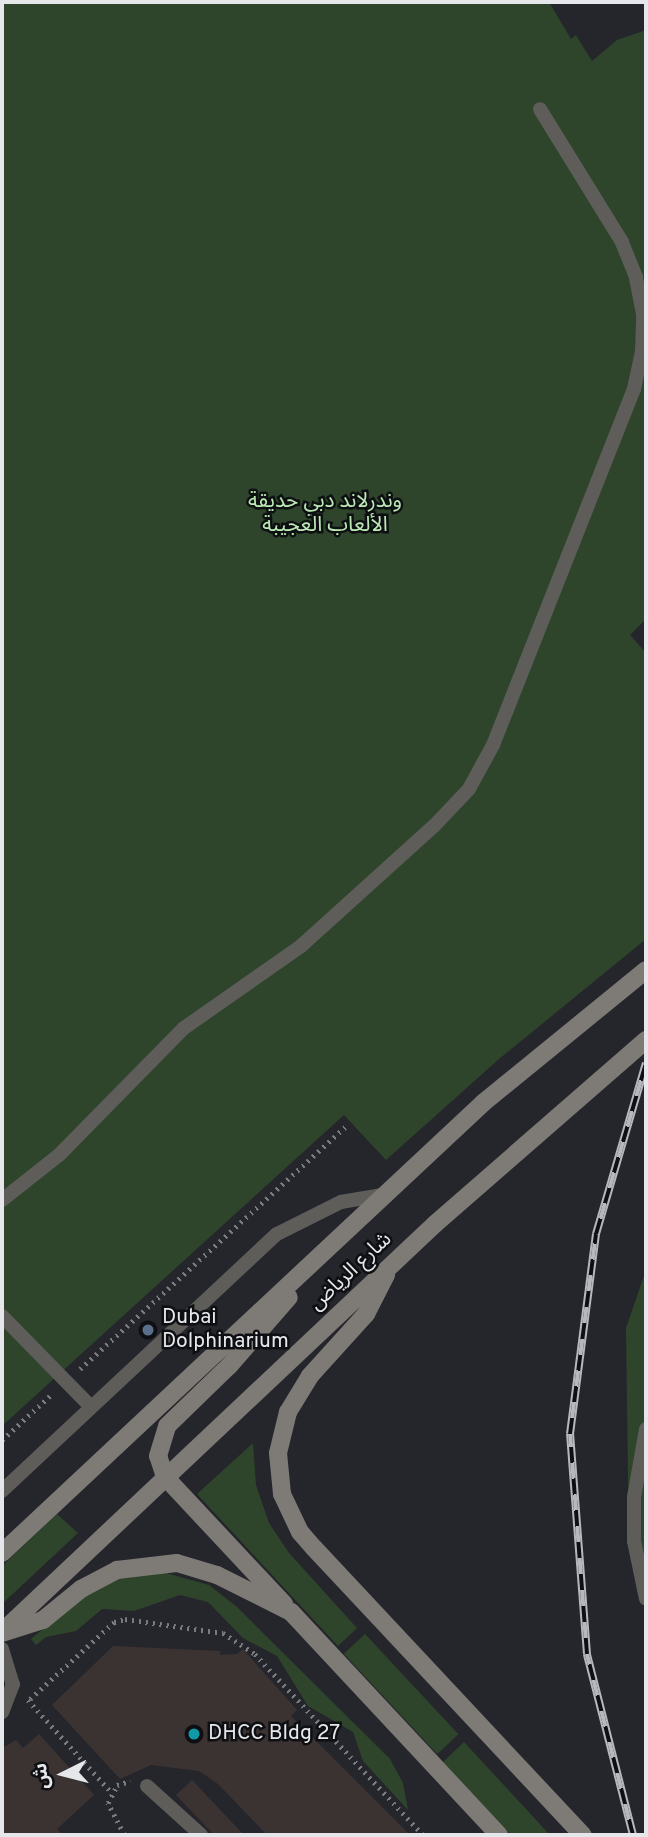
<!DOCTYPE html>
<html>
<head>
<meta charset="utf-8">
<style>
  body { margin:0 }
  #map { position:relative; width:648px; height:1837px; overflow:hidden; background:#25252c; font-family:Overpass,"Noto Sans Arabic",sans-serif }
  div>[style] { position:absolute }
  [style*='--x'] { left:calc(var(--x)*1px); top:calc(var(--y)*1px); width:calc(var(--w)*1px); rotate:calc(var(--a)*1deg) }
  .green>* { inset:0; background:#2e452b; transform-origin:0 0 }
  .building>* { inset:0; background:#3b3332 }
  .path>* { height:4.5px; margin-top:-2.25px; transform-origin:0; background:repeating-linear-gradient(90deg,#7a7b80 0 2px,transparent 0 7px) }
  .lane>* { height:14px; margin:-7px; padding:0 7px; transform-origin:7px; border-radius:7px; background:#5e5d5a }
  .secondary>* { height:18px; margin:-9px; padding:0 9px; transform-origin:9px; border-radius:9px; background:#7e7b76 }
  .rail>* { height:8px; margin-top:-4px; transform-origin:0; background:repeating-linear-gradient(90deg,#0e0f12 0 16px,#b7b8bc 0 32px); box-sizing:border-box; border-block:2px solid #b7b8bc }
  .dots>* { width:19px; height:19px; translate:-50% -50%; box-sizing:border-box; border:4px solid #0e0f12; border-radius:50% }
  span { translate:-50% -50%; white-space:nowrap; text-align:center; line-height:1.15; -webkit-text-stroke:5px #0e0f12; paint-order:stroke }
  .park-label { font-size:21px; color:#bceab5 }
  .street-label { font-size:21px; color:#e6e7eb }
  .poi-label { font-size:21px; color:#e6e7eb }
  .left { translate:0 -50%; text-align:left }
  .frame { position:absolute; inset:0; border:4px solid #e6e7eb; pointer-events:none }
  .north { position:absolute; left:28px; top:1739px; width:70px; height:70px; -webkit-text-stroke:5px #0e0f12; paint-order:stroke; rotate:264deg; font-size:19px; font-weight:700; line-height:28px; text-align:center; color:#e6e7eb }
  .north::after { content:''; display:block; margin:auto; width:24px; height:32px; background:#e6e7eb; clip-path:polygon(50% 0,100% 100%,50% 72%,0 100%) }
</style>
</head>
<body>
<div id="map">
  <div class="green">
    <i style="clip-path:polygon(2px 2px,549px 2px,571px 39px,576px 35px,592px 61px,617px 40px,646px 30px,646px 619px,630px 635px,646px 653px,646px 939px,499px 1059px,386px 1160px,344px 1115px,2px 1426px)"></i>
    <i style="clip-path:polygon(646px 1270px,646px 1573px,629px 1550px,626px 1328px)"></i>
    <i style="clip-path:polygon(253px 1443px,256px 1485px,269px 1523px,289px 1553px,357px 1628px,338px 1646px,197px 1494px)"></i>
    <i style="clip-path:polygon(57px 1514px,78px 1533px,2px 1604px,2px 1566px)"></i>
    <i style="clip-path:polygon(155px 1570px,209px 1585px,237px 1607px,390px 1759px,403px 1783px,408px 1810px,363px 1761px,353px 1732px,308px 1706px,277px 1656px,243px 1638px,208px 1602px,180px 1595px,134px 1611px,102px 1609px,76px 1631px,46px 1637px,36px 1645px,31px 1639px,99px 1583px)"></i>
    <i style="left:365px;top:1634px;width:137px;height:29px;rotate:47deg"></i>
    <i style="clip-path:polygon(464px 1742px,550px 1835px,511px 1835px,443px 1762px)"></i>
  </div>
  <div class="building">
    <i style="clip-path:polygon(113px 1646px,220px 1651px,220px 1655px,237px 1654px,243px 1649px,297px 1710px,291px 1716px,410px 1835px,267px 1835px,218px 1784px,199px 1771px,151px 1765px,120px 1779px,52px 1705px)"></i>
    <i style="clip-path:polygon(39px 1734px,94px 1795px,57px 1829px,63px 1835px,2px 1835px,2px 1748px,16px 1740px,23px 1748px)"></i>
    <i style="clip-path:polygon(192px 1780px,244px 1835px,214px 1835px,176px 1795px)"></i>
  </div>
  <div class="path">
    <i style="--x:80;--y:1369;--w:359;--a:-42.4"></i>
    <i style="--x:2;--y:1440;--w:69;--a:-42.7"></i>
    <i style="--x:30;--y:1699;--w:114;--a:-42.5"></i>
    <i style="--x:114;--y:1622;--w:11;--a:-15"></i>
    <i style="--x:125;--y:1619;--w:99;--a:8.1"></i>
    <i style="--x:223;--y:1633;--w:38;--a:33"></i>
    <i style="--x:255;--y:1654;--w:247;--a:47.1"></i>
    <i style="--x:28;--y:1700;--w:124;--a:47.9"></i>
    <i style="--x:124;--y:1835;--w:36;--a:-117"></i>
    <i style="--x:108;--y:1803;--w:20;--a:-63"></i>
    <i style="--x:117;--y:1785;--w:14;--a:-17"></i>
  </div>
  <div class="lane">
    <i style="--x:2;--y:1200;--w:73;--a:-38.3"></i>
    <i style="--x:59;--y:1155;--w:178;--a:-45.5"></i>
    <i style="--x:184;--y:1028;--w:143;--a:-35"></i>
    <i style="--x:301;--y:946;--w:179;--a:-42.1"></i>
    <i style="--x:434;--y:826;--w:51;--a:-46.6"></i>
    <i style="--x:469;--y:789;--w:50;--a:-61.4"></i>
    <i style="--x:493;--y:745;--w:383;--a:-68.4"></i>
    <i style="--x:634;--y:389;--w:38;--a:-78"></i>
    <i style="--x:642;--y:352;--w:38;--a:-88"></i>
    <i style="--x:643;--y:314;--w:38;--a:-101"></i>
    <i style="--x:636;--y:277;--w:38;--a:-112"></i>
    <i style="--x:622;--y:242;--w:156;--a:-121.7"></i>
    <i style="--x:2;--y:1316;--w:127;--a:45.6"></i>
    <i style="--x:646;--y:1429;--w:69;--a:100"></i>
    <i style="--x:634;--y:1497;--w:44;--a:90"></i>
    <i style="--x:634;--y:1541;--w:59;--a:78.3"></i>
    <i style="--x:2;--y:1491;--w:376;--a:-43.1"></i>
    <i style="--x:277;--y:1234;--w:72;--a:-26.6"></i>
    <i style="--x:341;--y:1202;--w:48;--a:-9.7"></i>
    <i style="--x:2;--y:1649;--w:37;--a:73"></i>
    <i style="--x:13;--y:1684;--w:30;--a:111"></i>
    <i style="--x:147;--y:1786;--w:73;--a:42.2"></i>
  </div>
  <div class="secondary">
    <i style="--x:386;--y:1275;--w:44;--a:117.1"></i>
    <i style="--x:366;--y:1314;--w:84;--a:132.1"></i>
    <i style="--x:310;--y:1376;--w:42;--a:121.4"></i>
    <i style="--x:288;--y:1412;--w:42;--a:103.7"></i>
    <i style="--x:278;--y:1453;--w:41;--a:84.4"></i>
    <i style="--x:282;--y:1494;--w:42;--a:64.7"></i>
    <i style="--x:300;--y:1532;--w:21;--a:49"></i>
    <i style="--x:314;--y:1548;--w:393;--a:46.9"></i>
    <i style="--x:2;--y:1553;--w:659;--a:-43.09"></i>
    <i style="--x:483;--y:1103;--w:210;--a:-39.2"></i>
    <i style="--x:284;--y:1604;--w:174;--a:-133.1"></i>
    <i style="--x:165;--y:1477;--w:22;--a:-108"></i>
    <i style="--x:158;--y:1456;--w:31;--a:-73"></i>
    <i style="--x:167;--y:1426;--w:86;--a:-44.1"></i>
    <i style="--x:229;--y:1366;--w:91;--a:-49"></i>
    <i style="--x:2;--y:1632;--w:595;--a:-43.3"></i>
    <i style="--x:435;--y:1224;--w:280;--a:-41.1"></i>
    <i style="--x:2;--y:1633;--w:43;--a:-17.6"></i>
    <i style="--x:43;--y:1620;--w:49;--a:-39.2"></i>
    <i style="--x:81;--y:1589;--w:41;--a:-27.8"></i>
    <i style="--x:117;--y:1570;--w:60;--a:-6.7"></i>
    <i style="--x:177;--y:1563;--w:42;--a:16.7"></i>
    <i style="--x:217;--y:1575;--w:83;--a:26.6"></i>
    <i style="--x:291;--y:1612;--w:305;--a:47"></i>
  </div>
  <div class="rail">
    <i style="--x:633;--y:1835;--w:187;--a:-104.3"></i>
    <i style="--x:587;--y:1654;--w:221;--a:-94.4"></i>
    <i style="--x:570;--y:1434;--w:202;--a:-82.6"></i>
    <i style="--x:596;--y:1234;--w:178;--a:-73.7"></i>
  </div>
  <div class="dots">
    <i style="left:148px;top:1330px;background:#5c6f8a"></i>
    <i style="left:194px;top:1734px;background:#0f9aa8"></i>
  </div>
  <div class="park-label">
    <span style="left:325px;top:514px">وندرلاند دبي حديقة<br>الألعاب العجيبة</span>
  </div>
  <div class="street-label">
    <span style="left:351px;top:1272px;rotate:-43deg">شارع الرياض</span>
  </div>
  <div class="poi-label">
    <span class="left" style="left:162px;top:1330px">Dubai<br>Dolphinarium</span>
    <span class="left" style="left:208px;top:1734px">DHCC Bldg 27</span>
  </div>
  <div class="frame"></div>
  <div class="north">ش</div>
</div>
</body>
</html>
